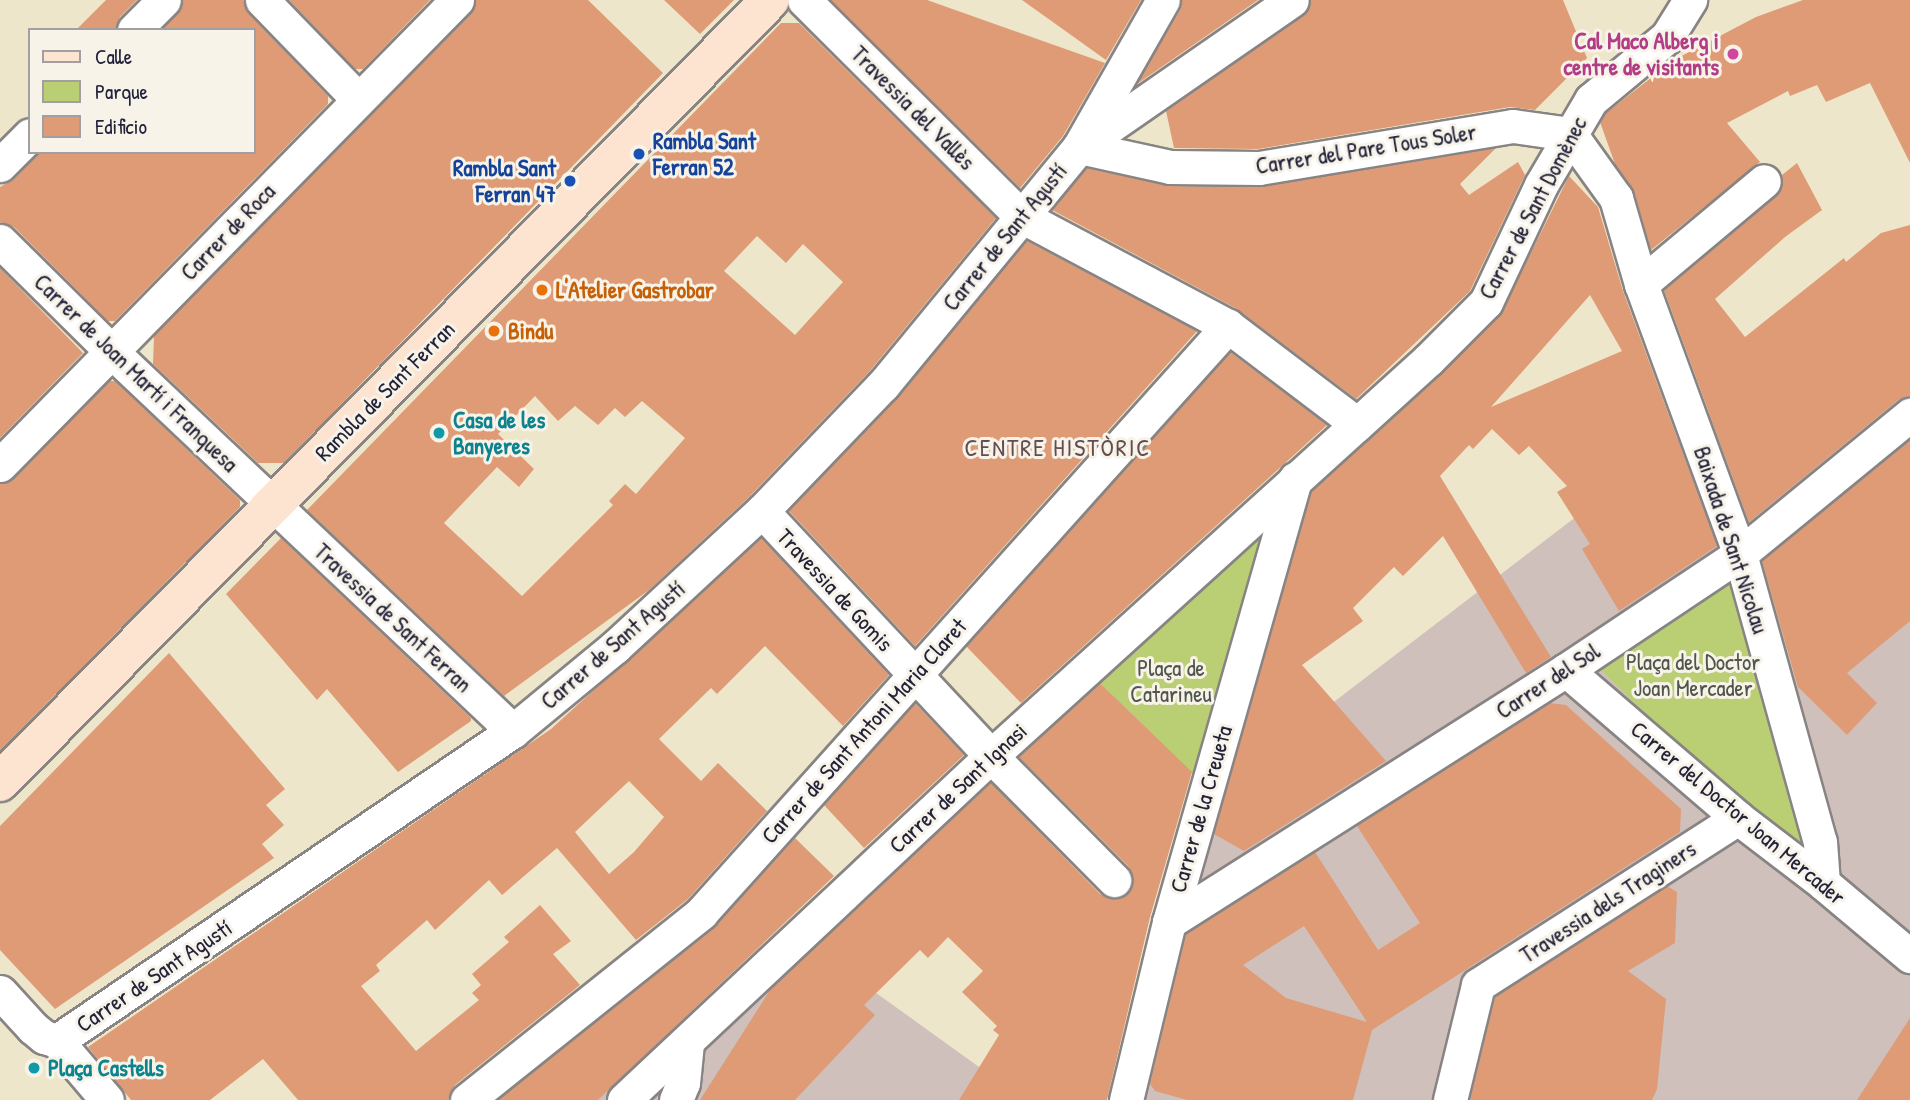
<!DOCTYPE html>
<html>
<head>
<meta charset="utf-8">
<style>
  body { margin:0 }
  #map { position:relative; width:1910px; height:1100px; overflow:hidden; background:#eee6cb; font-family:"Patrick Hand",sans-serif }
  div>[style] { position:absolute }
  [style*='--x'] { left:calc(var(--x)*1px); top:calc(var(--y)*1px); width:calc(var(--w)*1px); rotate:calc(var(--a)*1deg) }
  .industrial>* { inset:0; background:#d0c0bc }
  .green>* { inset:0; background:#bacf73 }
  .building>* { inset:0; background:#de9b76 }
  .roads { filter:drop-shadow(2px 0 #888483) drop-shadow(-2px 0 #888483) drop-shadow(0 2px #888483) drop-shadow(0 -2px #888483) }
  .street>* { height:33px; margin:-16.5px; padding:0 16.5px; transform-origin:16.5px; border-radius:16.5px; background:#fff }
  .secondary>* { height:38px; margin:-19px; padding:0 19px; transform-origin:19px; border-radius:19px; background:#fde4d0 }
  .dots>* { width:19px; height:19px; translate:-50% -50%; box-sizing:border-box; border:4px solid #f7f3e8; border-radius:50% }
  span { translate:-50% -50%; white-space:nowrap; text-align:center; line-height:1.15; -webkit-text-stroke:6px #f7f3e8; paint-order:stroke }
  .hotel-label { font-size:23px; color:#b23c85; font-weight:700 }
  .right { translate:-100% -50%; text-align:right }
  .street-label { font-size:23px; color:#22223b }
  .transit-label { font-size:23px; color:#164399; font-weight:700 }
  .left { translate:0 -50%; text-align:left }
  .food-label { font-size:23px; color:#c56008; font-weight:700 }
  .culture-label { font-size:23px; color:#0d838f; font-weight:700 }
  .park-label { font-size:23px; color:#50564c }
  .neighbourhood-label { font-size:24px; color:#644c50; letter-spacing:2px }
  .legend { position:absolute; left:28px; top:28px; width:228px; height:126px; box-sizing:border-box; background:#f7f3e8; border:2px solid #a29fa3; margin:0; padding:9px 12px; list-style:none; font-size:21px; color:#22223b }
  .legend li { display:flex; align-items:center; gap:14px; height:35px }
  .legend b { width:35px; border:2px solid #a29fa3 }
</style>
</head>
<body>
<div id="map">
  <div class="industrial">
    <i style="clip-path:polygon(1910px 252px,1910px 1100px,1115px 1100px,1195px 808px,1683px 435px)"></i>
    <i style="clip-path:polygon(790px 931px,1025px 1100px,597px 1100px)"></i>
  </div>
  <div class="green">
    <i style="clip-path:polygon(1252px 532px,1266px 546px,1197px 778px,1097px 680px)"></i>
    <i style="clip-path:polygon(1728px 573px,1805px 844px,1740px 806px,1601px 670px)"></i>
  </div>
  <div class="building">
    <i style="clip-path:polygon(106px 0,137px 0,120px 17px,115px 30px,76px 30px)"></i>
    <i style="clip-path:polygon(183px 0,243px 0,248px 13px,328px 96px,328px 104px,115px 321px,108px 321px,14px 227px,0 222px,0 187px,14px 179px,40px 152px,254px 152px,254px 30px,161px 30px,178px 13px)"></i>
    <i style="clip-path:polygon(289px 0,430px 0,363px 69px,355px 69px)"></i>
    <i style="clip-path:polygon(476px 0,588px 0,663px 73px,284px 463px,258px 463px,153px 364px,154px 336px,471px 13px)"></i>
    <i style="clip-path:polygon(664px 0,734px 0,700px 34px)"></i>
    <i style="clip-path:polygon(831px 0,927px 0,1105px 63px,1063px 136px,1020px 188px)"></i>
    <i style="clip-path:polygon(1022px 0,1141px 0,1106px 60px)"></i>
    <i style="clip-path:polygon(1182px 0,1258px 0,1137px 84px,1180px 10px)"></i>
    <i style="clip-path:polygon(1311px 0,1563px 0,1587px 58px,1535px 110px,1510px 107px,1258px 149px,1174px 148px,1166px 111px,1303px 16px)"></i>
    <i style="clip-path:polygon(1803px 0,1910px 0,1910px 163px,1870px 83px,1826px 102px,1817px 85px,1790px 96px,1788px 91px,1727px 123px,1760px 162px,1651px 250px,1634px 192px,1615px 164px,1600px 122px,1606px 113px,1674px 60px,1756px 17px)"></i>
    <i style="clip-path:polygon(evenodd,781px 23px,799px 23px,996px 218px,869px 372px,749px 497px,649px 590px,504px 696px,307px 510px,781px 23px,757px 236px,786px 263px,803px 244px,843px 282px,795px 335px,724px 271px,757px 236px,781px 23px,535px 396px,558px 421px,575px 406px,598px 425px,615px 408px,625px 417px,642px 401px,685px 438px,636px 494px,625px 484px,609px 501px,613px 505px,522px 596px,444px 523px,497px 467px,519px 487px,534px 469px,498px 434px,535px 396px)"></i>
    <i style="clip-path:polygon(1496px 148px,1460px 184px,1469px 195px,1518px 162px,1525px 175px,1470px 291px,1356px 399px,1237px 309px,1052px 210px,1086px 168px,1170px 186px,1259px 187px)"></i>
    <i style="clip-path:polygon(1797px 163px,1822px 210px,1785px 237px,1715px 299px,1745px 337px,1844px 258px,1846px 262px,1881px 233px,1910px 225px,1910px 396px,1898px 400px,1749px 522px,1664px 290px,1776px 196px,1782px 187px,1782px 175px)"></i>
    <i style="clip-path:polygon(evenodd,1569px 176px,1598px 207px,1623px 291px,1717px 546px,1619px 611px,1582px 549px,1590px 544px,1557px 492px,1567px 486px,1529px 446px,1519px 455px,1492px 429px,1473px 449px,1469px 445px,1440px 476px,1551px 657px,1526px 673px,1443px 536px,1403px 576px,1394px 567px,1353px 608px,1363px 621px,1302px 665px,1386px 761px,1244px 851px,1214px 834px,1311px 492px,1441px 374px,1500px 315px,1569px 176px,1590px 295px,1622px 351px,1491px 407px,1590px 295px)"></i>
    <i style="clip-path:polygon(1027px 241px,1197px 331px,915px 646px,789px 511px,898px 397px)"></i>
    <i style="clip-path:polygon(0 268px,83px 353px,0 438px)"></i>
    <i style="clip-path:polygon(1230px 352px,1327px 425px,1021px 703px,966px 646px)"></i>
    <i style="clip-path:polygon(109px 381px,115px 381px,240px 500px,240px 507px,0 751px,0 484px,14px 478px)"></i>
    <i style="clip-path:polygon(1910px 440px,1910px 621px,1847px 673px,1877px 703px,1847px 735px,1798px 687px,1762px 561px)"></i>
    <i style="clip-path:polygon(281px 538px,471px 718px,471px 721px,398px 772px,327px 689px,317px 700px,226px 594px)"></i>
    <i style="clip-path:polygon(evenodd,761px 538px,889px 675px,843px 726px,765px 646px,717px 694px,711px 688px,659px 739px,701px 781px,718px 763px,767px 811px,688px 899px,636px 940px,557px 848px,502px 895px,489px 880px,435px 930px,427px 920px,376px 965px,380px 971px,361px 986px,416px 1051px,479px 1000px,472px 993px,481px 985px,472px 974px,509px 942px,504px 937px,540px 905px,571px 941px,553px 954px,580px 985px,455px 1085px,448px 1100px,298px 1100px,263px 1059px,210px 1100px,131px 1100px,88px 1047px,551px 729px,761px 538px,629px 781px,664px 817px,634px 852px,609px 874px,575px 832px,629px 781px)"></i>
    <i style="clip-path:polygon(169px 653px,285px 789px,266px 805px,284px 825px,262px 844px,274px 858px,55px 1009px,0 950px,0 826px)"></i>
    <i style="clip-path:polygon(1100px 683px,1192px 772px,1150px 917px,1107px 1100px,959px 1100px,999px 1035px,993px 1030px,997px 1026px,962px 992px,983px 971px,948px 937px,928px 958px,920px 950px,864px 1005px,875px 1015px,795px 1100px,700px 1100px,772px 987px,991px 783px,1100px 894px,1118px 899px,1128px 893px,1133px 876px,1128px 866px,1019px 757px)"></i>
    <i style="clip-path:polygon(915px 703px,964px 755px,864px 848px,824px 805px)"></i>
    <i style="clip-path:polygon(evenodd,1549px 703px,1566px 705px,1681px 809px,1680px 832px,1372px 1030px,1353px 1100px,1187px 1100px,1155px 1091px,1150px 1084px,1186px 934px,1315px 852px,1378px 950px,1420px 923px,1357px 826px,1549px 703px,1304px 926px,1367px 1022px,1286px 998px,1243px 965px,1304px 926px)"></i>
    <i style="clip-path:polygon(795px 838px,834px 876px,598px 1100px,498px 1100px,713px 928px)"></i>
    <i style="clip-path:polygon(1667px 886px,1677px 892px,1675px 943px,1628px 971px,1666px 999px,1657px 1089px,1652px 1100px,1470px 1100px,1495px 997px)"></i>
    <i style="clip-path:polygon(1910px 1018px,1910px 1100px,1857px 1100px)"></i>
  </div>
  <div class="roads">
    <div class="street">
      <i style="--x:262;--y:0;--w:138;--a:45.9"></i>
      <i style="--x:804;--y:0;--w:306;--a:44.9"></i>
      <i style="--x:1021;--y:216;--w:234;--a:28"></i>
      <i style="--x:1228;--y:326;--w:162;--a:37.2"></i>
      <i style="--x:134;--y:30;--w:42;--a:-45"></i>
      <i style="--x:1087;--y:142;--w:249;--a:-34.7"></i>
      <i style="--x:1079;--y:147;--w:93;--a:12.4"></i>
      <i style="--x:1170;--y:167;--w:89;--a:0.6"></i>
      <i style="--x:1259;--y:168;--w:257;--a:-9.4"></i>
      <i style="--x:1513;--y:126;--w:58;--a:8"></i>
      <i style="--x:1570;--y:134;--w:79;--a:54.3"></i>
      <i style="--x:1616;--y:198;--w:90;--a:73.8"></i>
      <i style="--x:1641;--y:284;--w:288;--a:69.9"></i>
      <i style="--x:1740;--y:554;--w:299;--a:74.5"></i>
      <i style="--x:1820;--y:842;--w:41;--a:85.8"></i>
      <i style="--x:0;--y:165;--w:42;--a:-45"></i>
      <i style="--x:0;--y:241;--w:158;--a:44.7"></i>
      <i style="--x:112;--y:352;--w:552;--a:43.38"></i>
      <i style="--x:1641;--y:284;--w:160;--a:-39.9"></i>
      <i style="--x:0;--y:465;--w:652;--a:-45.5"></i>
      <i style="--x:762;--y:511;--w:335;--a:46.9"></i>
      <i style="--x:991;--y:756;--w:175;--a:45.2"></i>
      <i style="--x:1566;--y:670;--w:227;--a:40.7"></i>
      <i style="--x:1738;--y:818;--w:107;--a:37.4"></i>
      <i style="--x:1823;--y:883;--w:114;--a:40"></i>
      <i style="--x:1169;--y:922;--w:470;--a:-32.4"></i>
      <i style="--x:1566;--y:670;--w:209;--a:-33.7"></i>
      <i style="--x:1740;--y:554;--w:220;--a:-39.3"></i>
      <i style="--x:0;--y:992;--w:49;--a:47.5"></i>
      <i style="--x:33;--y:1028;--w:14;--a:39"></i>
      <i style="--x:44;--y:1037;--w:14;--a:17"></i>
      <i style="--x:57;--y:1041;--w:551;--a:-34.21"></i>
      <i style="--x:513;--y:731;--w:132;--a:-39.5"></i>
      <i style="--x:615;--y:647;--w:200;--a:-42.8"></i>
      <i style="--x:762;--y:511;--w:175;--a:-46.2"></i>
      <i style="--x:883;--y:385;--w:308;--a:-50.5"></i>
      <i style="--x:1079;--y:147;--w:169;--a:-60.3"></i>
      <i style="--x:57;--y:1041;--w:77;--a:49.7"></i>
      <i style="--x:467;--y:1100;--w:300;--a:-38.6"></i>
      <i style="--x:701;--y:913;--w:789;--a:-48.08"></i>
      <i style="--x:624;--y:1100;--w:503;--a:-43.15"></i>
      <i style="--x:991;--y:756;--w:590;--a:-42.18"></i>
      <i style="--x:1428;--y:360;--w:82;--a:-45"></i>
      <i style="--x:1486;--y:302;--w:129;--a:-64.8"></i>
      <i style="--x:1541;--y:185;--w:99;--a:-59.5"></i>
      <i style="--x:1591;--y:100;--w:99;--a:-39.7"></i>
      <i style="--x:1667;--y:37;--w:44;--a:-58.1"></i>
      <i style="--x:676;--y:1100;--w:18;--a:-68"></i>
      <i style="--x:683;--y:1083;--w:40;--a:-84.3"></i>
      <i style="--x:1126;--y:1100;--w:183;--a:-76.4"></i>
      <i style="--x:1169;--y:922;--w:461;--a:-74.1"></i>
      <i style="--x:1450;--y:1100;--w:118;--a:-76.3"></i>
      <i style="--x:1478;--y:985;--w:309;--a:-32.7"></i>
    </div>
    <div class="secondary">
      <i style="--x:0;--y:782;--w:1097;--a:-45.44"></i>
    </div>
  </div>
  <div class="dots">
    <i style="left:1733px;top:54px;background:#d1479c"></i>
    <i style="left:639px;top:154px;background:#1a4fb4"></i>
    <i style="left:570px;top:181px;background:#1a4fb4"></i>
    <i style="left:542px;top:290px;background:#e8710a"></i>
    <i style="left:494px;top:331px;background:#e8710a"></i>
    <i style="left:439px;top:433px;background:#0f9aa8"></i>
    <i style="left:34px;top:1068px;background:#0f9aa8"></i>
  </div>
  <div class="hotel-label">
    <span class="right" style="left:1719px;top:54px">Cal Maco Alberg i<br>centre de visitants</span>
  </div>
  <div class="street-label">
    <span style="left:913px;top:108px;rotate:45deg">Travessia del Vallès</span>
    <span style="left:1366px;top:149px;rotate:-9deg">Carrer del Pare Tous Soler</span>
    <span style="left:1533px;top:208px;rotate:-62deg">Carrer de Sant Domènec</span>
    <span style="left:228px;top:232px;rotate:-46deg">Carrer de Roca</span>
    <span style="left:1005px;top:237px;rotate:-51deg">Carrer de Sant Agustí</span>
    <span style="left:136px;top:373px;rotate:44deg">Carrer de Joan Martí i Franquesa</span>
    <span style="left:385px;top:391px;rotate:-45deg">Rambla de Sant Ferran</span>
    <span style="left:1731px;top:540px;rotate:72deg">Baixada de Sant Nicolau</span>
    <span style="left:835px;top:590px;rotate:47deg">Travessia de Gomis</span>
    <span style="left:393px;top:618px;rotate:43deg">Travessia de Sant Ferran</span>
    <span style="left:613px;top:645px;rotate:-41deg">Carrer de Sant Agustí</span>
    <span style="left:1548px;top:681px;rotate:-33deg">Carrer del Sol</span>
    <span style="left:864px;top:731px;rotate:-48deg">Carrer de Sant Antoni Maria Claret</span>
    <span style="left:958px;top:788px;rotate:-43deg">Carrer de Sant Ignasi</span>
    <span style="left:1201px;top:809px;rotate:-74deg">Carrer de la Creueta</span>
    <span style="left:1738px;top:813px;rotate:40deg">Carrer del Doctor Joan Mercader</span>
    <span style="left:1608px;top:902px;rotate:-33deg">Travessia dels Traginers</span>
    <span style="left:154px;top:976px;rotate:-34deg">Carrer de Sant Agustí</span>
  </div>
  <div class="transit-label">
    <span class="left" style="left:653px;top:154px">Rambla Sant<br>Ferran 52</span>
    <span class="right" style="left:556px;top:181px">Rambla Sant<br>Ferran 47</span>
  </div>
  <div class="food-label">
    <span class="left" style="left:556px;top:290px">L'Atelier Gastrobar</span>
    <span class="left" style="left:508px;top:331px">Bindu</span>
  </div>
  <div class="culture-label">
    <span class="left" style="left:453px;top:433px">Casa de les<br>Banyeres</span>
    <span class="left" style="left:48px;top:1068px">Plaça Castells</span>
  </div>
  <div class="park-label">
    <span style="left:1693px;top:675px">Plaça del Doctor<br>Joan Mercader</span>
    <span style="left:1171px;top:681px">Plaça de<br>Catarineu</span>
  </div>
  <div class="neighbourhood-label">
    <span style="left:1058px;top:448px">CENTRE HISTÒRIC</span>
  </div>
  <ul class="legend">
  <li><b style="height:9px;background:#fde4d0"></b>Calle</li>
  <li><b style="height:19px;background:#bacf73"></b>Parque</li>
  <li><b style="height:19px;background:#de9b76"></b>Edificio</li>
  </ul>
</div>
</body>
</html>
